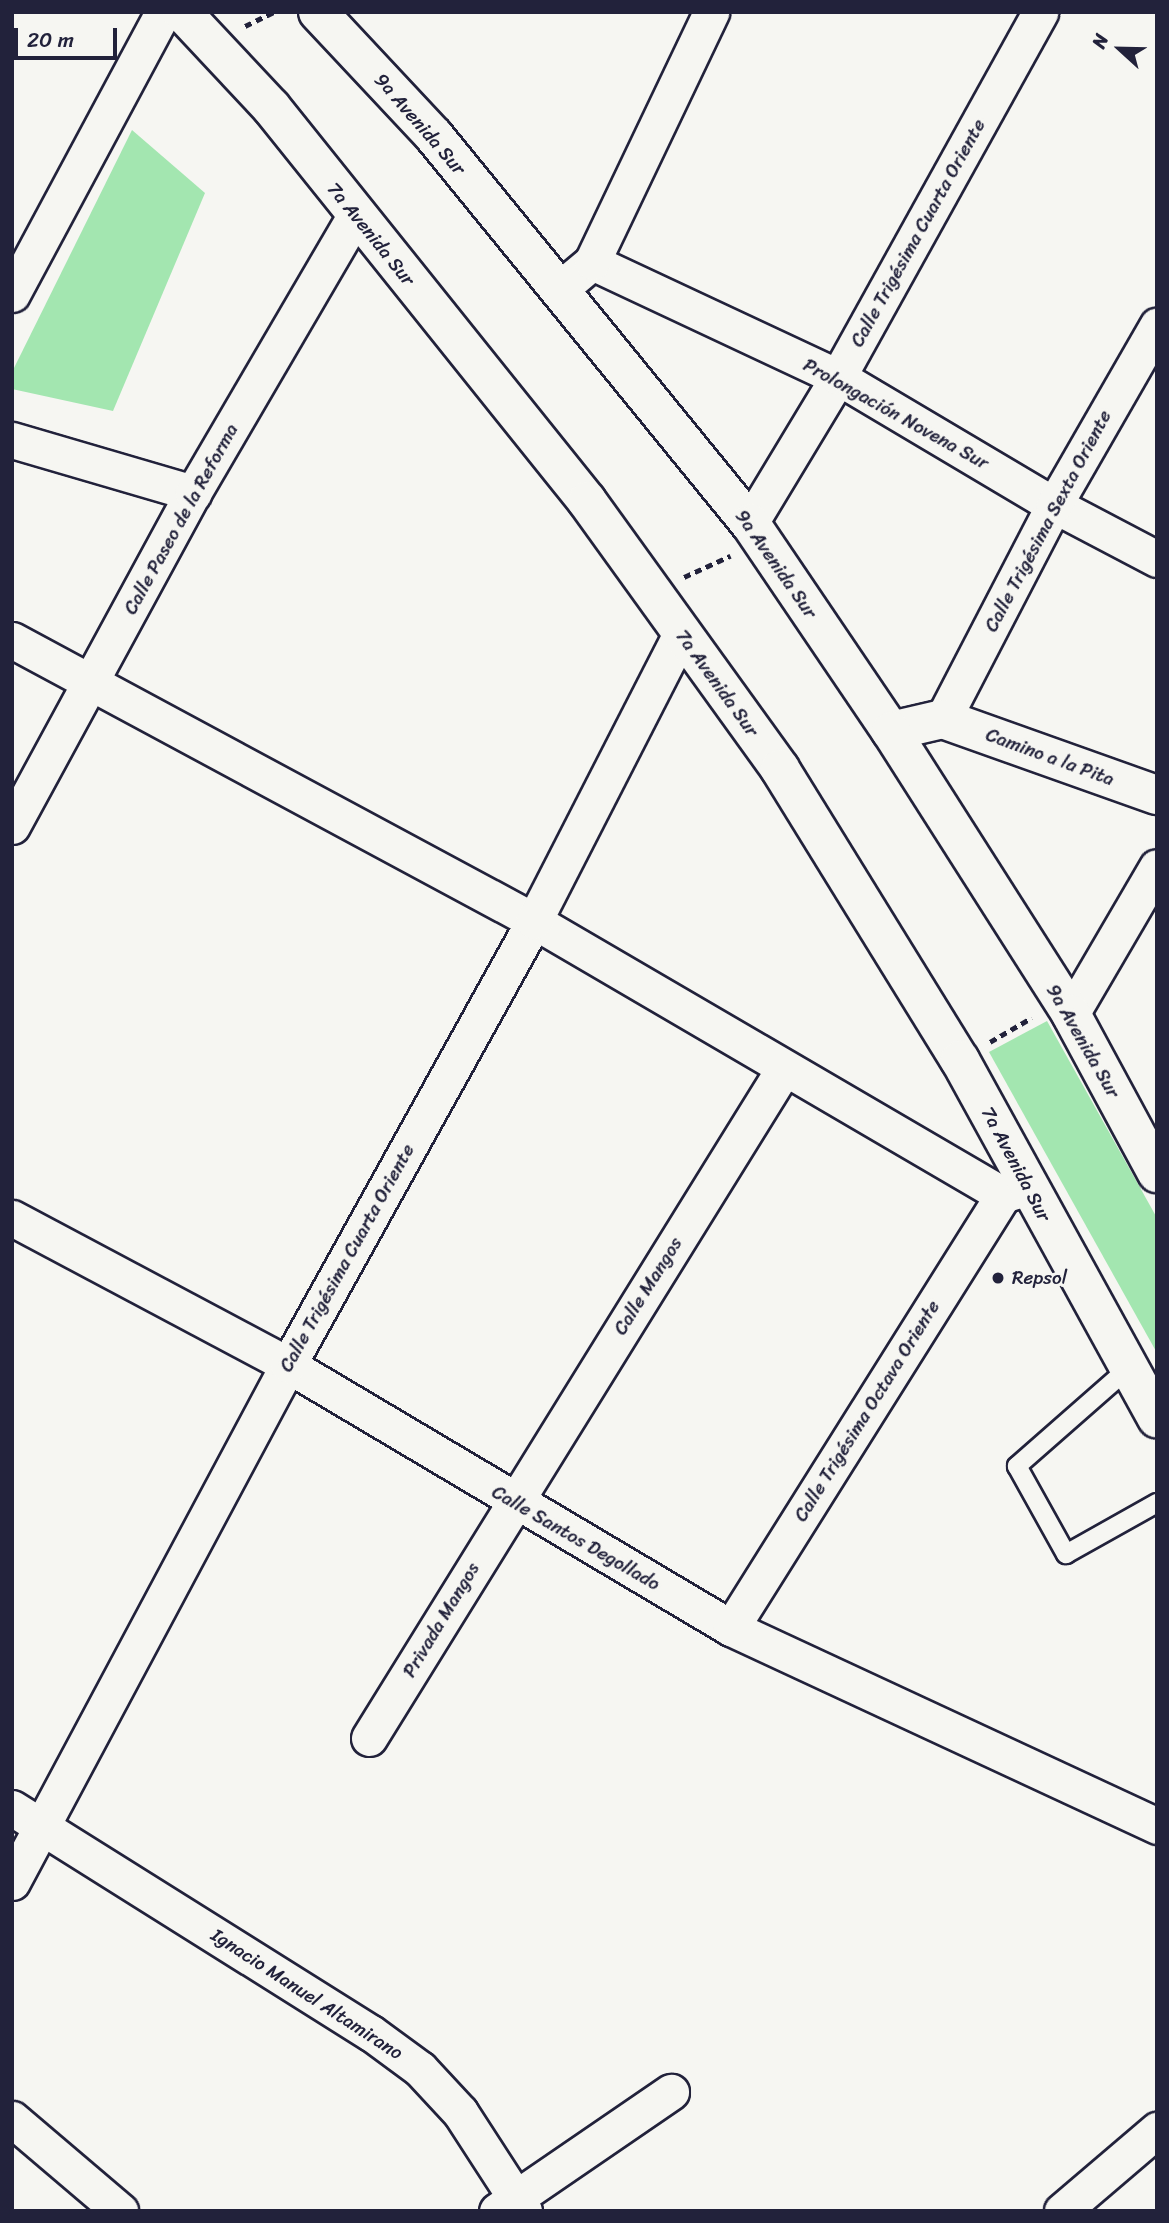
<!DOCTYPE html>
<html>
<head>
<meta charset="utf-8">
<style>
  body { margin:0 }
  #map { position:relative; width:1169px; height:2223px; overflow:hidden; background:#f6f6f2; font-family:Sriracha,sans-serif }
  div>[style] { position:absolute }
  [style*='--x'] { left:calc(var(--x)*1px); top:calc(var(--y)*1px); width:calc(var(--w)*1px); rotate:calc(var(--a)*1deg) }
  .green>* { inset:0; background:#a3e6b0 }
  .path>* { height:4.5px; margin-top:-2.25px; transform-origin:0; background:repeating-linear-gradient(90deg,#22223b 0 7px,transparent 0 12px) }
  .roads { filter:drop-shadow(2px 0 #22223b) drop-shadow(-2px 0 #22223b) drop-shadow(0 2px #22223b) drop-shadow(0 -2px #22223b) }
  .service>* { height:18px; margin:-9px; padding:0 9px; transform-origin:9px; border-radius:9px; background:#f6f6f2 }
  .minor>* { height:35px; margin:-17.5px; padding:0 17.5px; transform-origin:17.5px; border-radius:17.5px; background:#f6f6f2 }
  .tertiary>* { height:38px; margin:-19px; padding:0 19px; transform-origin:19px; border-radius:19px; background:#f6f6f2 }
  .primary>* { height:38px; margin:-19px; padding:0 19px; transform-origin:19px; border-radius:19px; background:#f6f6f2 }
  .dots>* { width:19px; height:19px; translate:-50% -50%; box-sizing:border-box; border:4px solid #f6f6f2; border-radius:50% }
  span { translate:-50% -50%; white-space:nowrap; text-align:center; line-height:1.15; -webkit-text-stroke:6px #f6f6f2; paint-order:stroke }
  .street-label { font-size:19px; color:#22223b }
  .poi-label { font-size:19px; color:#22223b }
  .left { translate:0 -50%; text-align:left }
  .frame { position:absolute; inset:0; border:14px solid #22223b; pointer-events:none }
  .north { position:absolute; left:1085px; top:14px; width:70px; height:70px; -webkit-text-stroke:5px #f6f6f2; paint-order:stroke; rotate:292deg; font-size:19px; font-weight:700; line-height:28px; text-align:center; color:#22223b }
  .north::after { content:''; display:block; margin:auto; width:24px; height:32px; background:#22223b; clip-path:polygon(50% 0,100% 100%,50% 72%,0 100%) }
  .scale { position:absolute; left:14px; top:28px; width:103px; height:32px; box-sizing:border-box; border:4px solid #22223b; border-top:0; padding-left:9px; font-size:21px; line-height:24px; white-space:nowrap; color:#22223b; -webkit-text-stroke:5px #f6f6f2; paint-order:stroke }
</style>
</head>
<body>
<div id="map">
  <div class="green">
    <i style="clip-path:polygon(132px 130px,205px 193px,113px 411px,12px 389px,12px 372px)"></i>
    <i style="clip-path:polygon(1047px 1021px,1157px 1218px,1157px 1353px,989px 1052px)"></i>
  </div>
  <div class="path">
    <i style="--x:245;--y:26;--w:32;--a:-26"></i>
    <i style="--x:684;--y:577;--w:51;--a:-24.5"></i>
    <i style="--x:990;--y:1042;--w:48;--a:-30.3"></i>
  </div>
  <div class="roads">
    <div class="service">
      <i style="--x:1131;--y:1366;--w:152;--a:138.7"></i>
      <i style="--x:1017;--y:1466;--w:101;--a:60.9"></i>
      <i style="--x:1066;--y:1554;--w:104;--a:-29.3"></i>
    </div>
    <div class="minor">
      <i style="--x:592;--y:262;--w:272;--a:25.1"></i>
      <i style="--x:838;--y:377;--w:251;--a:30.7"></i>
      <i style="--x:1054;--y:505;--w:116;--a:27.7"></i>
      <i style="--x:573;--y:278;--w:25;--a:-40"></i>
      <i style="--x:592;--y:262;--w:277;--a:-64.5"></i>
      <i style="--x:12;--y:294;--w:320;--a:-61.8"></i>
      <i style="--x:12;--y:440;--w:189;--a:16.3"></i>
      <i style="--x:750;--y:523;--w:170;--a:-58.9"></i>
      <i style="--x:838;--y:377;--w:417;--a:-61"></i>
      <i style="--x:12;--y:640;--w:593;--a:28.29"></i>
      <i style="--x:534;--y:921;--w:543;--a:30.29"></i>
      <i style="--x:1003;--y:1195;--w:25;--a:-18"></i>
      <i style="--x:943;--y:719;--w:241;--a:-62.6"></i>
      <i style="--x:1054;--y:505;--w:207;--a:-60.1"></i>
      <i style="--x:12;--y:826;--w:379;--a:-61.5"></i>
      <i style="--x:193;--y:493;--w:321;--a:-59.7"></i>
      <i style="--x:1071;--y:1014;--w:170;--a:-59.7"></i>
      <i style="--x:12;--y:1218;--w:313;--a:28"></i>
      <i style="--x:288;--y:1365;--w:515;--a:30.7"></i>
      <i style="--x:731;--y:1628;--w:470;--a:24.9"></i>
      <i style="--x:731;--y:1628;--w:511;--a:-57.86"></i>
      <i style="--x:369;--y:1738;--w:786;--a:-58.21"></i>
      <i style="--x:12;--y:1808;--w:424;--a:32.1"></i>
      <i style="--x:371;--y:2033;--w:61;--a:36.3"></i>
      <i style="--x:420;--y:2069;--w:59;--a:47.1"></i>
      <i style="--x:460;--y:2112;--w:118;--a:57.1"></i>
      <i style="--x:12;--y:1882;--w:586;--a:-61.9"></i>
      <i style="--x:288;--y:1365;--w:508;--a:-61.01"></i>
      <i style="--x:534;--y:921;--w:322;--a:-62.9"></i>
      <i style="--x:12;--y:2119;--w:142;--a:40.4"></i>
      <i style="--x:497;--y:2211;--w:211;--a:-34.4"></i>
      <i style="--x:1062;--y:2211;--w:125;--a:-40.5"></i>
    </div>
    <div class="tertiary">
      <i style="--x:891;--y:731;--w:53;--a:-13"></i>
      <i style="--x:943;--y:719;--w:227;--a:19.6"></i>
    </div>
    <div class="primary">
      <i style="--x:182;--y:12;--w:130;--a:46.9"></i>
      <i style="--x:271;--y:107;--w:505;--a:51.27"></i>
      <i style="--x:587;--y:501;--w:330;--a:54.2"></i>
      <i style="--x:780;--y:769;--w:342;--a:58.3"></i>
      <i style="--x:960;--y:1060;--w:409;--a:61.2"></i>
      <i style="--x:318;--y:12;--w:170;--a:46.9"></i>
      <i style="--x:434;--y:136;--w:500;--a:50.8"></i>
      <i style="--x:750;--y:523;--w:251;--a:55.9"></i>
      <i style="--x:891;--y:731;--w:335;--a:57.5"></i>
      <i style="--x:1071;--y:1014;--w:181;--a:61.6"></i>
    </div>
  </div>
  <div class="dots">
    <i style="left:998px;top:1278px;background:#22223b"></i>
  </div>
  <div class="street-label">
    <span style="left:420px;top:124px;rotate:49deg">9a Avenida Sur</span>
    <span style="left:918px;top:233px;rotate:-61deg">Calle Trigésima Cuarta Oriente</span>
    <span style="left:371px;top:234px;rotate:51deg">7a Avenida Sur</span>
    <span style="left:896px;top:414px;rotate:29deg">Prolongación Novena Sur</span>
    <span style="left:181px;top:519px;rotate:-61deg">Calle Paseo de la Reforma</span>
    <span style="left:1048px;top:521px;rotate:-62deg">Calle Trigésima Sexta Oriente</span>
    <span style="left:776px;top:564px;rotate:55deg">9a Avenida Sur</span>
    <span style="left:717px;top:683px;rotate:54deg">7a Avenida Sur</span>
    <span style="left:1050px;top:757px;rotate:20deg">Camino a la Pita</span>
    <span style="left:1083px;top:1041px;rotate:60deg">9a Avenida Sur</span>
    <span style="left:1016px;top:1164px;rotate:62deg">7a Avenida Sur</span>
    <span style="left:347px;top:1258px;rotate:-61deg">Calle Trigésima Cuarta Oriente</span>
    <span style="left:648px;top:1286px;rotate:-58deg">Calle Mangos</span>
    <span style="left:867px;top:1411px;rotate:-58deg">Calle Trigésima Octava Oriente</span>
    <span style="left:576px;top:1538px;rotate:30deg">Calle Santos Degollado</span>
    <span style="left:441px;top:1620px;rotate:-59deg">Privada Mangos</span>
    <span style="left:307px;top:1994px;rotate:33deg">Ignacio Manuel Altamirano</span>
  </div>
  <div class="poi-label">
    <span class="left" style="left:1012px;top:1278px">Repsol</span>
  </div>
  <div class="frame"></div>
  <div class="north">N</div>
  <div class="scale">20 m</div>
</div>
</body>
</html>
